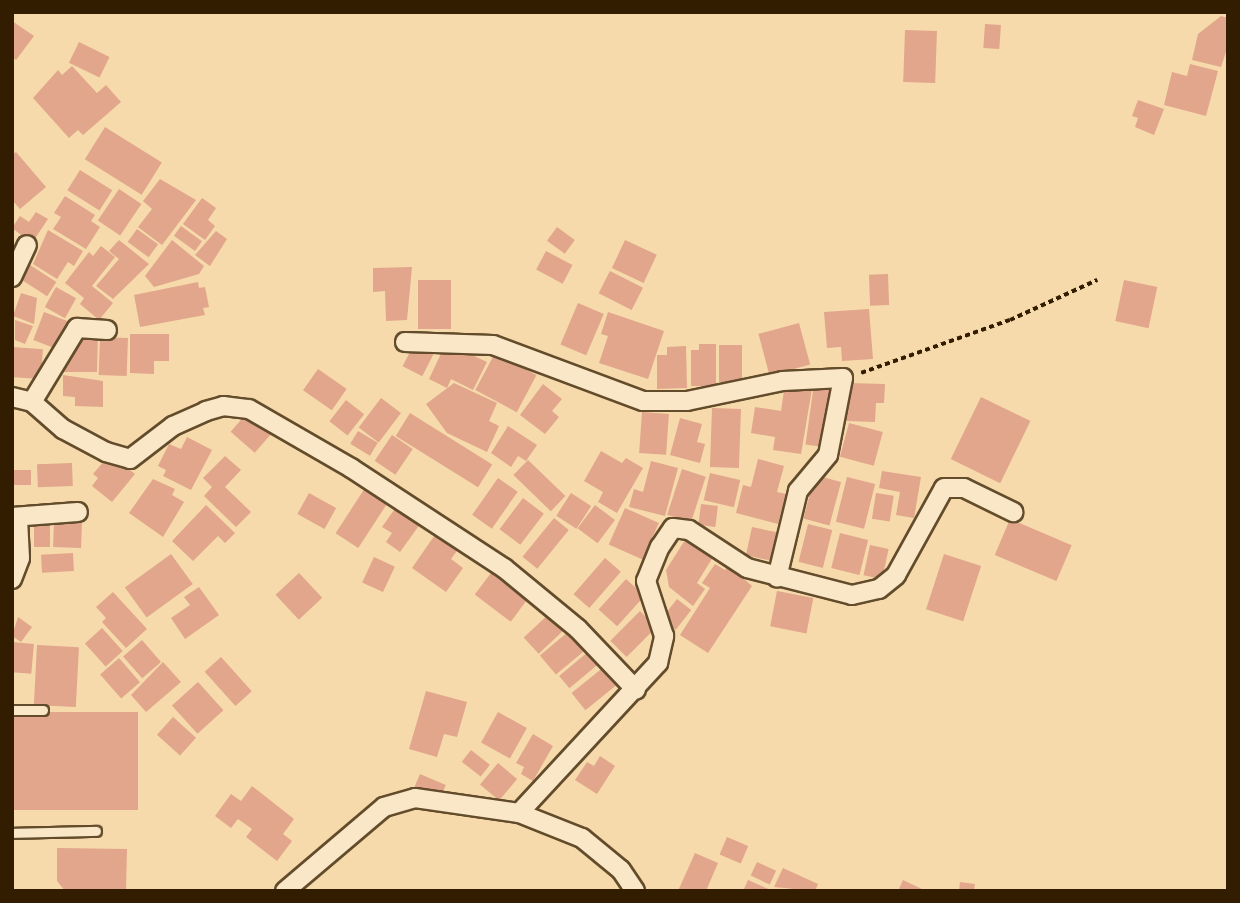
<!DOCTYPE html>
<html>
<head>
<meta charset="utf-8">
<style>
  body { margin:0 }
  #map { position:relative; width:1240px; height:903px; overflow:hidden; background:#f6daab; font-family:"Sorts Mill Goudy",serif }
  div>[style] { position:absolute }
  [style*='--x'] { left:calc(var(--x)*1px); top:calc(var(--y)*1px); width:calc(var(--w)*1px); rotate:calc(var(--a)*1deg) }
  .building>* { inset:0; background:#e1a68b; transform-origin:0 0 }
  .path>* { height:3.5px; margin-top:-1.75px; transform-origin:0; background:repeating-linear-gradient(90deg,#321d00 0 5px,transparent 0 8.5px) }
  .roads { filter:drop-shadow(2px 0 #634c2b) drop-shadow(-2px 0 #634c2b) drop-shadow(0 2px #634c2b) drop-shadow(0 -2px #634c2b) }
  .service>* { height:9px; margin:-4.5px; padding:0 4.5px; transform-origin:4.5px; border-radius:4.5px; background:#f9e7c8 }
  .minor>* { height:18px; margin:-9px; padding:0 9px; transform-origin:9px; border-radius:9px; background:#f9e7c8 }
  span { translate:-50% -50%; white-space:nowrap; text-align:center; line-height:1.15; -webkit-text-stroke:6px #f9e7c8; paint-order:stroke }
  .frame { position:absolute; inset:0; border:14px solid #321d00; pointer-events:none }
</style>
</head>
<body>
<div id="map">
  <div class="building">
    <i style="clip-path:polygon(1221px 16px,1228px 18px,1228px 46px,1221px 67px,1192px 60px,1198px 34px)"></i>
    <i style="clip-path:polygon(12px 21px,34px 36px,16px 60px,12px 57px)"></i>
    <i style="left:985px;top:24px;width:16px;height:24px;rotate:4deg"></i>
    <i style="left:905px;top:30px;width:32px;height:52px;rotate:2deg"></i>
    <i style="left:79px;top:42px;width:34px;height:23px;rotate:26deg"></i>
    <i style="clip-path:polygon(1190px 64px,1218px 71px,1206px 116px,1164px 105px,1172px 72px,1187px 76px)"></i>
    <i style="clip-path:polygon(72px 66px,97px 93px,106px 85px,121px 102px,83px 135px,78px 130px,69px 138px,33px 98px,58px 70px,62px 75px)"></i>
    <i style="clip-path:polygon(1138px 100px,1164px 109px,1154px 135px,1135px 127px,1138px 118px,1132px 116px)"></i>
    <i style="left:105px;top:127px;width:67px;height:38px;rotate:32deg"></i>
    <i style="clip-path:polygon(16px 152px,46px 187px,20px 209px,12px 200px,12px 155px)"></i>
    <i style="left:80px;top:170px;width:38px;height:24px;rotate:32deg"></i>
    <i style="clip-path:polygon(160px 179px,196px 200px,162px 245px,138px 227px,152px 209px,143px 201px)"></i>
    <i style="left:119px;top:189px;width:27px;height:38px;rotate:34deg"></i>
    <i style="clip-path:polygon(65px 196px,95px 215px,91px 221px,100px 227px,86px 249px,53px 229px,61px 217px,54px 213px)"></i>
    <i style="clip-path:polygon(202px 198px,216px 208px,208px 220px,215px 226px,205px 240px,183px 224px)"></i>
    <i style="clip-path:polygon(36px 212px,48px 219px,32px 243px,12px 228px,20px 216px,29px 222px)"></i>
    <i style="left:181px;top:226px;width:26px;height:12px;rotate:36deg"></i>
    <i style="left:557px;top:227px;width:22px;height:17px;rotate:36deg"></i>
    <i style="left:137px;top:229px;width:26px;height:16px;rotate:36deg"></i>
    <i style="clip-path:polygon(48px 230px,83px 251px,74px 266px,68px 262px,57px 279px,33px 264px)"></i>
    <i style="clip-path:polygon(216px 231px,227px 239px,210px 266px,195px 255px)"></i>
    <i style="clip-path:polygon(119px 240px,149px 264px,113px 299px,96px 286px,119px 259px,109px 251px)"></i>
    <i style="clip-path:polygon(172px 240px,204px 266px,199px 274px,154px 287px,145px 276px)"></i>
    <i style="left:625px;top:240px;width:35px;height:31px;rotate:25deg"></i>
    <i style="clip-path:polygon(101px 246px,115px 257px,92px 286px,113px 303px,99px 320px,80px 304px,84px 298px,65px 283px,89px 252px,93px 256px)"></i>
    <i style="left:546px;top:251px;width:30px;height:21px;rotate:28deg"></i>
    <i style="left:27px;top:263px;width:35px;height:17px;rotate:33deg"></i>
    <i style="clip-path:polygon(412px 267px,407px 320px,386px 321px,385px 291px,373px 292px,373px 268px)"></i>
    <i style="left:610px;top:271px;width:37px;height:25px;rotate:27deg"></i>
    <i style="left:888px;top:274px;width:31px;height:19px;rotate:88deg"></i>
    <i style="left:418px;top:280px;width:33px;height:49px"></i>
    <i style="left:1124px;top:280px;width:34px;height:42px;rotate:12deg"></i>
    <i style="clip-path:polygon(198px 282px,199px 288px,205px 287px,209px 307px,203px 308px,205px 315px,140px 327px,134px 295px)"></i>
    <i style="left:56px;top:287px;width:23px;height:23px;rotate:29deg"></i>
    <i style="clip-path:polygon(21px 293px,37px 298px,34px 324px,13px 316px)"></i>
    <i style="left:578px;top:303px;width:28px;height:45px;rotate:23deg"></i>
    <i style="clip-path:polygon(869px 309px,873px 359px,842px 361px,841px 347px,827px 348px,824px 312px)"></i>
    <i style="left:44px;top:312px;width:25px;height:30px;rotate:21deg"></i>
    <i style="clip-path:polygon(608px 312px,664px 331px,648px 379px,599px 363px,608px 336px,601px 334px)"></i>
    <i style="clip-path:polygon(15px 320px,33px 326px,25px 344px,15px 340px)"></i>
    <i style="left:799px;top:323px;width:43px;height:42px;rotate:75deg"></i>
    <i style="clip-path:polygon(75px 331px,98px 332px,97px 372px,63px 372px)"></i>
    <i style="clip-path:polygon(130px 334px,169px 334px,169px 361px,154px 361px,154px 374px,130px 373px)"></i>
    <i style="left:100px;top:337px;width:28px;height:38px;rotate:2deg"></i>
    <i style="clip-path:polygon(446px 343px,487px 362px,473px 390px,451px 379px,447px 388px,429px 379px)"></i>
    <i style="left:414px;top:344px;width:22px;height:25px;rotate:27deg"></i>
    <i style="clip-path:polygon(699px 344px,716px 344px,716px 386px,691px 386px,691px 350px,699px 350px)"></i>
    <i style="left:719px;top:345px;width:23px;height:37px"></i>
    <i style="clip-path:polygon(686px 346px,687px 388px,657px 389px,657px 355px,667px 355px,667px 347px)"></i>
    <i style="left:12px;top:347px;width:31px;height:30px;rotate:4deg"></i>
    <i style="left:495px;top:353px;width:47px;height:42px;rotate:28deg"></i>
    <i style="left:318px;top:369px;width:35px;height:26px;rotate:35deg"></i>
    <i style="clip-path:polygon(63px 375px,103px 381px,103px 407px,75px 406px,75px 397px,63px 396px)"></i>
    <i style="clip-path:polygon(454px 383px,497px 403px,489px 421px,499px 426px,487px 452px,447px 433px,426px 404px)"></i>
    <i style="clip-path:polygon(848px 383px,885px 384px,884px 403px,876px 403px,875px 422px,846px 421px)"></i>
    <i style="clip-path:polygon(543px 384px,562px 399px,552px 411px,559px 417px,545px 434px,520px 415px)"></i>
    <i style="clip-path:polygon(785px 384px,812px 389px,801px 454px,773px 450px,775px 437px,751px 433px,755px 407px,781px 411px)"></i>
    <i style="left:814px;top:384px;width:22px;height:61px;rotate:8deg"></i>
    <i style="left:981px;top:397px;width:55px;height:69px;rotate:26deg"></i>
    <i style="left:381px;top:398px;width:25px;height:37px;rotate:37deg"></i>
    <i style="left:346px;top:400px;width:23px;height:27px;rotate:38deg"></i>
    <i style="left:712px;top:408px;width:29px;height:59px;rotate:2deg"></i>
    <i style="left:642px;top:412px;width:27px;height:41px;rotate:4deg"></i>
    <i style="left:247px;top:413px;width:32px;height:25px;rotate:41deg"></i>
    <i style="left:410px;top:413px;width:97px;height:27px;rotate:32deg"></i>
    <i style="clip-path:polygon(680px 418px,702px 424px,697px 442px,705px 444px,700px 463px,670px 455px)"></i>
    <i style="left:849px;top:423px;width:35px;height:35px;rotate:15deg"></i>
    <i style="clip-path:polygon(508px 426px,537px 445px,526px 461px,518px 456px,511px 467px,491px 453px)"></i>
    <i style="left:358px;top:431px;width:23px;height:15px;rotate:31deg"></i>
    <i style="left:392px;top:435px;width:25px;height:31px;rotate:34deg"></i>
    <i style="clip-path:polygon(187px 437px,212px 450px,191px 490px,163px 476px,166px 470px,158px 466px,169px 444px,181px 449px)"></i>
    <i style="clip-path:polygon(601px 451px,622px 463px,626px 458px,643px 468px,617px 513px,598px 502px,603px 492px,584px 481px)"></i>
    <i style="clip-path:polygon(225px 456px,241px 470px,225px 487px,251px 512px,236px 527px,204px 496px,212px 487px,203px 478px)"></i>
    <i style="clip-path:polygon(116px 459px,135px 474px,112px 502px,92px 486px,98px 478px,93px 474px,105px 460px,111px 465px)"></i>
    <i style="clip-path:polygon(758px 459px,784px 466px,777px 492px,786px 494px,778px 524px,736px 513px,743px 485px,751px 487px)"></i>
    <i style="left:528px;top:460px;width:52px;height:21px;rotate:44deg"></i>
    <i style="clip-path:polygon(651px 461px,678px 468px,665px 516px,629px 507px,634px 489px,643px 492px)"></i>
    <i style="left:72px;top:463px;width:23px;height:35px;rotate:88deg"></i>
    <i style="left:682px;top:469px;width:25px;height:48px;rotate:18deg"></i>
    <i style="left:12px;top:470px;width:19px;height:15px"></i>
    <i style="clip-path:polygon(882px 471px,921px 477px,914px 518px,896px 515px,900px 492px,879px 488px)"></i>
    <i style="left:710px;top:473px;width:31px;height:28px;rotate:13deg"></i>
    <i style="left:815px;top:475px;width:27px;height:45px;rotate:15deg"></i>
    <i style="left:847px;top:477px;width:29px;height:46px;rotate:14deg"></i>
    <i style="left:498px;top:478px;width:24px;height:45px;rotate:35deg"></i>
    <i style="clip-path:polygon(153px 479px,175px 489px,172px 495px,184px 502px,163px 537px,129px 513px)"></i>
    <i style="left:365px;top:488px;width:27px;height:54px;rotate:33deg"></i>
    <i style="left:309px;top:493px;width:31px;height:24px;rotate:29deg"></i>
    <i style="left:571px;top:493px;width:24px;height:27px;rotate:33deg"></i>
    <i style="left:876px;top:493px;width:18px;height:26px;rotate:9deg"></i>
    <i style="left:523px;top:498px;width:26px;height:39px;rotate:37deg"></i>
    <i style="clip-path:polygon(399px 503px,423px 520px,400px 552px,386px 542px,392px 533px,382px 527px)"></i>
    <i style="left:701px;top:504px;width:17px;height:21px;rotate:7deg"></i>
    <i style="clip-path:polygon(206px 505px,235px 533px,225px 543px,218px 536px,193px 561px,172px 541px)"></i>
    <i style="left:595px;top:505px;width:25px;height:29px;rotate:37deg"></i>
    <i style="left:625px;top:508px;width:37px;height:40px;rotate:24deg"></i>
    <i style="left:554px;top:518px;width:19px;height:50px;rotate:39deg"></i>
    <i style="left:1010px;top:519px;width:67px;height:39px;rotate:23deg"></i>
    <i style="left:34px;top:521px;width:16px;height:26px"></i>
    <i style="left:54px;top:521px;width:28px;height:26px;rotate:2deg"></i>
    <i style="left:808px;top:524px;width:25px;height:39px;rotate:14deg"></i>
    <i style="left:752px;top:527px;width:33px;height:29px;rotate:12deg"></i>
    <i style="clip-path:polygon(439px 529px,462px 544px,451px 559px,463px 568px,446px 592px,412px 568px)"></i>
    <i style="left:840px;top:533px;width:29px;height:36px;rotate:14deg"></i>
    <i style="clip-path:polygon(685px 540px,713px 557px,697px 583px,705px 589px,693px 606px,669px 587px,666px 570px)"></i>
    <i style="left:870px;top:545px;width:19px;height:31px;rotate:12deg"></i>
    <i style="left:73px;top:553px;width:18px;height:32px;rotate:87deg"></i>
    <i style="left:171px;top:554px;width:37px;height:57px;rotate:54deg"></i>
    <i style="left:944px;top:554px;width:39px;height:58px;rotate:18deg"></i>
    <i style="left:374px;top:557px;width:23px;height:28px;rotate:25deg"></i>
    <i style="left:605px;top:558px;width:21px;height:48px;rotate:41deg"></i>
    <i style="clip-path:polygon(715px 564px,725px 570px,728px 565px,752px 586px,708px 653px,680px 635px,710px 588px,702px 583px)"></i>
    <i style="left:299px;top:573px;width:34px;height:32px;rotate:47deg"></i>
    <i style="left:491px;top:573px;width:45px;height:27px;rotate:37deg"></i>
    <i style="left:626px;top:579px;width:25px;height:41px;rotate:42deg"></i>
    <i style="clip-path:polygon(199px 587px,219px 615px,185px 639px,171px 618px,190px 605px,184px 597px)"></i>
    <i style="left:777px;top:591px;width:37px;height:36px;rotate:11deg"></i>
    <i style="clip-path:polygon(113px 592px,147px 629px,126px 648px,102px 622px,106px 618px,96px 607px)"></i>
    <i style="left:677px;top:599px;width:18px;height:25px;rotate:38deg"></i>
    <i style="left:640px;top:611px;width:23px;height:42px;rotate:45deg"></i>
    <i style="left:550px;top:613px;width:22px;height:36px;rotate:47deg"></i>
    <i style="clip-path:polygon(18px 617px,32px 627px,21px 642px,12px 636px)"></i>
    <i style="left:102px;top:628px;width:31px;height:23px;rotate:48deg"></i>
    <i style="left:569px;top:631px;width:25px;height:38px;rotate:50deg"></i>
    <i style="left:142px;top:640px;width:29px;height:25px;rotate:49deg"></i>
    <i style="left:12px;top:642px;width:22px;height:30px;rotate:5deg"></i>
    <i style="left:37px;top:645px;width:42px;height:60px;rotate:3deg"></i>
    <i style="left:589px;top:651px;width:16px;height:39px;rotate:50deg"></i>
    <i style="left:221px;top:657px;width:46px;height:22px;rotate:48deg"></i>
    <i style="left:119px;top:658px;width:32px;height:25px;rotate:49deg"></i>
    <i style="clip-path:polygon(163px 662px,181px 682px,146px 712px,131px 695px)"></i>
    <i style="left:605px;top:666px;width:22px;height:43px;rotate:51deg"></i>
    <i style="left:198px;top:682px;width:38px;height:35px;rotate:48deg"></i>
    <i style="clip-path:polygon(426px 691px,467px 702px,457px 737px,444px 734px,437px 757px,409px 749px)"></i>
    <i style="left:12px;top:712px;width:126px;height:98px"></i>
    <i style="left:498px;top:712px;width:33px;height:35px;rotate:29deg"></i>
    <i style="left:173px;top:717px;width:31px;height:24px;rotate:42deg"></i>
    <i style="clip-path:polygon(533px 734px,553px 746px,533px 781px,521px 774px,524px 767px,516px 763px)"></i>
    <i style="left:471px;top:750px;width:24px;height:15px;rotate:38deg"></i>
    <i style="clip-path:polygon(600px 756px,615px 766px,597px 794px,575px 780px,587px 762px,594px 766px)"></i>
    <i style="left:498px;top:763px;width:25px;height:28px;rotate:40deg"></i>
    <i style="left:420px;top:774px;width:28px;height:15px;rotate:23deg"></i>
    <i style="clip-path:polygon(252px 786px,294px 819px,283px 834px,292px 841px,277px 861px,246px 837px,252px 829px,238px 819px,231px 828px,215px 816px,231px 794px,241px 801px)"></i>
    <i style="left:727px;top:837px;width:23px;height:19px;rotate:23deg"></i>
    <i style="clip-path:polygon(57px 848px,127px 849px,126px 891px,65px 891px,57px 881px)"></i>
    <i style="clip-path:polygon(695px 853px,718px 863px,706px 891px,678px 891px)"></i>
    <i style="left:757px;top:862px;width:21px;height:15px;rotate:25deg"></i>
    <i style="clip-path:polygon(783px 868px,818px 884px,815px 891px,774px 887px)"></i>
    <i style="clip-path:polygon(748px 880px,773px 891px,743px 891px)"></i>
    <i style="clip-path:polygon(903px 880px,926px 891px,898px 891px)"></i>
    <i style="clip-path:polygon(960px 882px,975px 884px,974px 891px,959px 891px)"></i>
  </div>
  <div class="path">
    <i style="--x:861;--y:373;--w:158;--a:-19.6"></i>
    <i style="--x:1010;--y:320;--w:96;--a:-24.7"></i>
  </div>
  <div class="roads">
    <div class="service">
      <i style="--x:12;--y:710;--w:31;--a:0"></i>
      <i style="--x:12;--y:833;--w:84;--a:-1.4"></i>
    </div>
    <div class="minor">
      <i style="--x:12;--y:277;--w:35;--a:-65"></i>
      <i style="--x:405;--y:342;--w:88;--a:2"></i>
      <i style="--x:493;--y:345;--w:160;--a:20.5"></i>
      <i style="--x:643;--y:401;--w:44;--a:0"></i>
      <i style="--x:687;--y:401;--w:98;--a:-11.8"></i>
      <i style="--x:783;--y:381;--w:60;--a:-2.9"></i>
      <i style="--x:843;--y:378;--w:78;--a:101"></i>
      <i style="--x:828;--y:455;--w:47;--a:129.8"></i>
      <i style="--x:798;--y:491;--w:89;--a:103.6"></i>
      <i style="--x:12;--y:397;--w:21;--a:14"></i>
      <i style="--x:32;--y:402;--w:41;--a:41.1"></i>
      <i style="--x:63;--y:429;--w:49;--a:28.1"></i>
      <i style="--x:106;--y:452;--w:25;--a:16"></i>
      <i style="--x:130;--y:459;--w:54;--a:-37.5"></i>
      <i style="--x:173;--y:426;--w:36;--a:-24"></i>
      <i style="--x:206;--y:411;--w:18;--a:-16"></i>
      <i style="--x:223;--y:406;--w:26;--a:7"></i>
      <i style="--x:249;--y:409;--w:118;--a:30"></i>
      <i style="--x:351;--y:468;--w:183;--a:33.2"></i>
      <i style="--x:504;--y:568;--w:96;--a:39.5"></i>
      <i style="--x:578;--y:629;--w:84;--a:46.4"></i>
      <i style="--x:32;--y:402;--w:87;--a:-58.7"></i>
      <i style="--x:77;--y:328;--w:30;--a:4"></i>
      <i style="--x:12;--y:517;--w:66;--a:-4.3"></i>
      <i style="--x:12;--y:579;--w:22;--a:-69"></i>
      <i style="--x:20;--y:558;--w:40;--a:-92.9"></i>
      <i style="--x:519;--y:813;--w:205;--a:-47.2"></i>
      <i style="--x:658;--y:663;--w:28;--a:-77"></i>
      <i style="--x:664;--y:636;--w:58;--a:-108.1"></i>
      <i style="--x:646;--y:581;--w:37;--a:-68"></i>
      <i style="--x:660;--y:547;--w:23;--a:-56"></i>
      <i style="--x:673;--y:528;--w:16;--a:7"></i>
      <i style="--x:689;--y:530;--w:69;--a:33.2"></i>
      <i style="--x:747;--y:568;--w:108;--a:14.4"></i>
      <i style="--x:852;--y:595;--w:28;--a:-13"></i>
      <i style="--x:879;--y:589;--w:22;--a:-39"></i>
      <i style="--x:896;--y:575;--w:99;--a:-61.1"></i>
      <i style="--x:944;--y:488;--w:20;--a:0"></i>
      <i style="--x:964;--y:488;--w:55;--a:26.1"></i>
      <i style="--x:285;--y:891;--w:130;--a:-40.3"></i>
      <i style="--x:384;--y:807;--w:32;--a:-16"></i>
      <i style="--x:415;--y:798;--w:105;--a:8.2"></i>
      <i style="--x:519;--y:813;--w:68;--a:21.6"></i>
      <i style="--x:582;--y:838;--w:50;--a:39.4"></i>
      <i style="--x:621;--y:870;--w:25;--a:56"></i>
    </div>
  </div>
  <div class="frame"></div>
</div>
</body>
</html>
